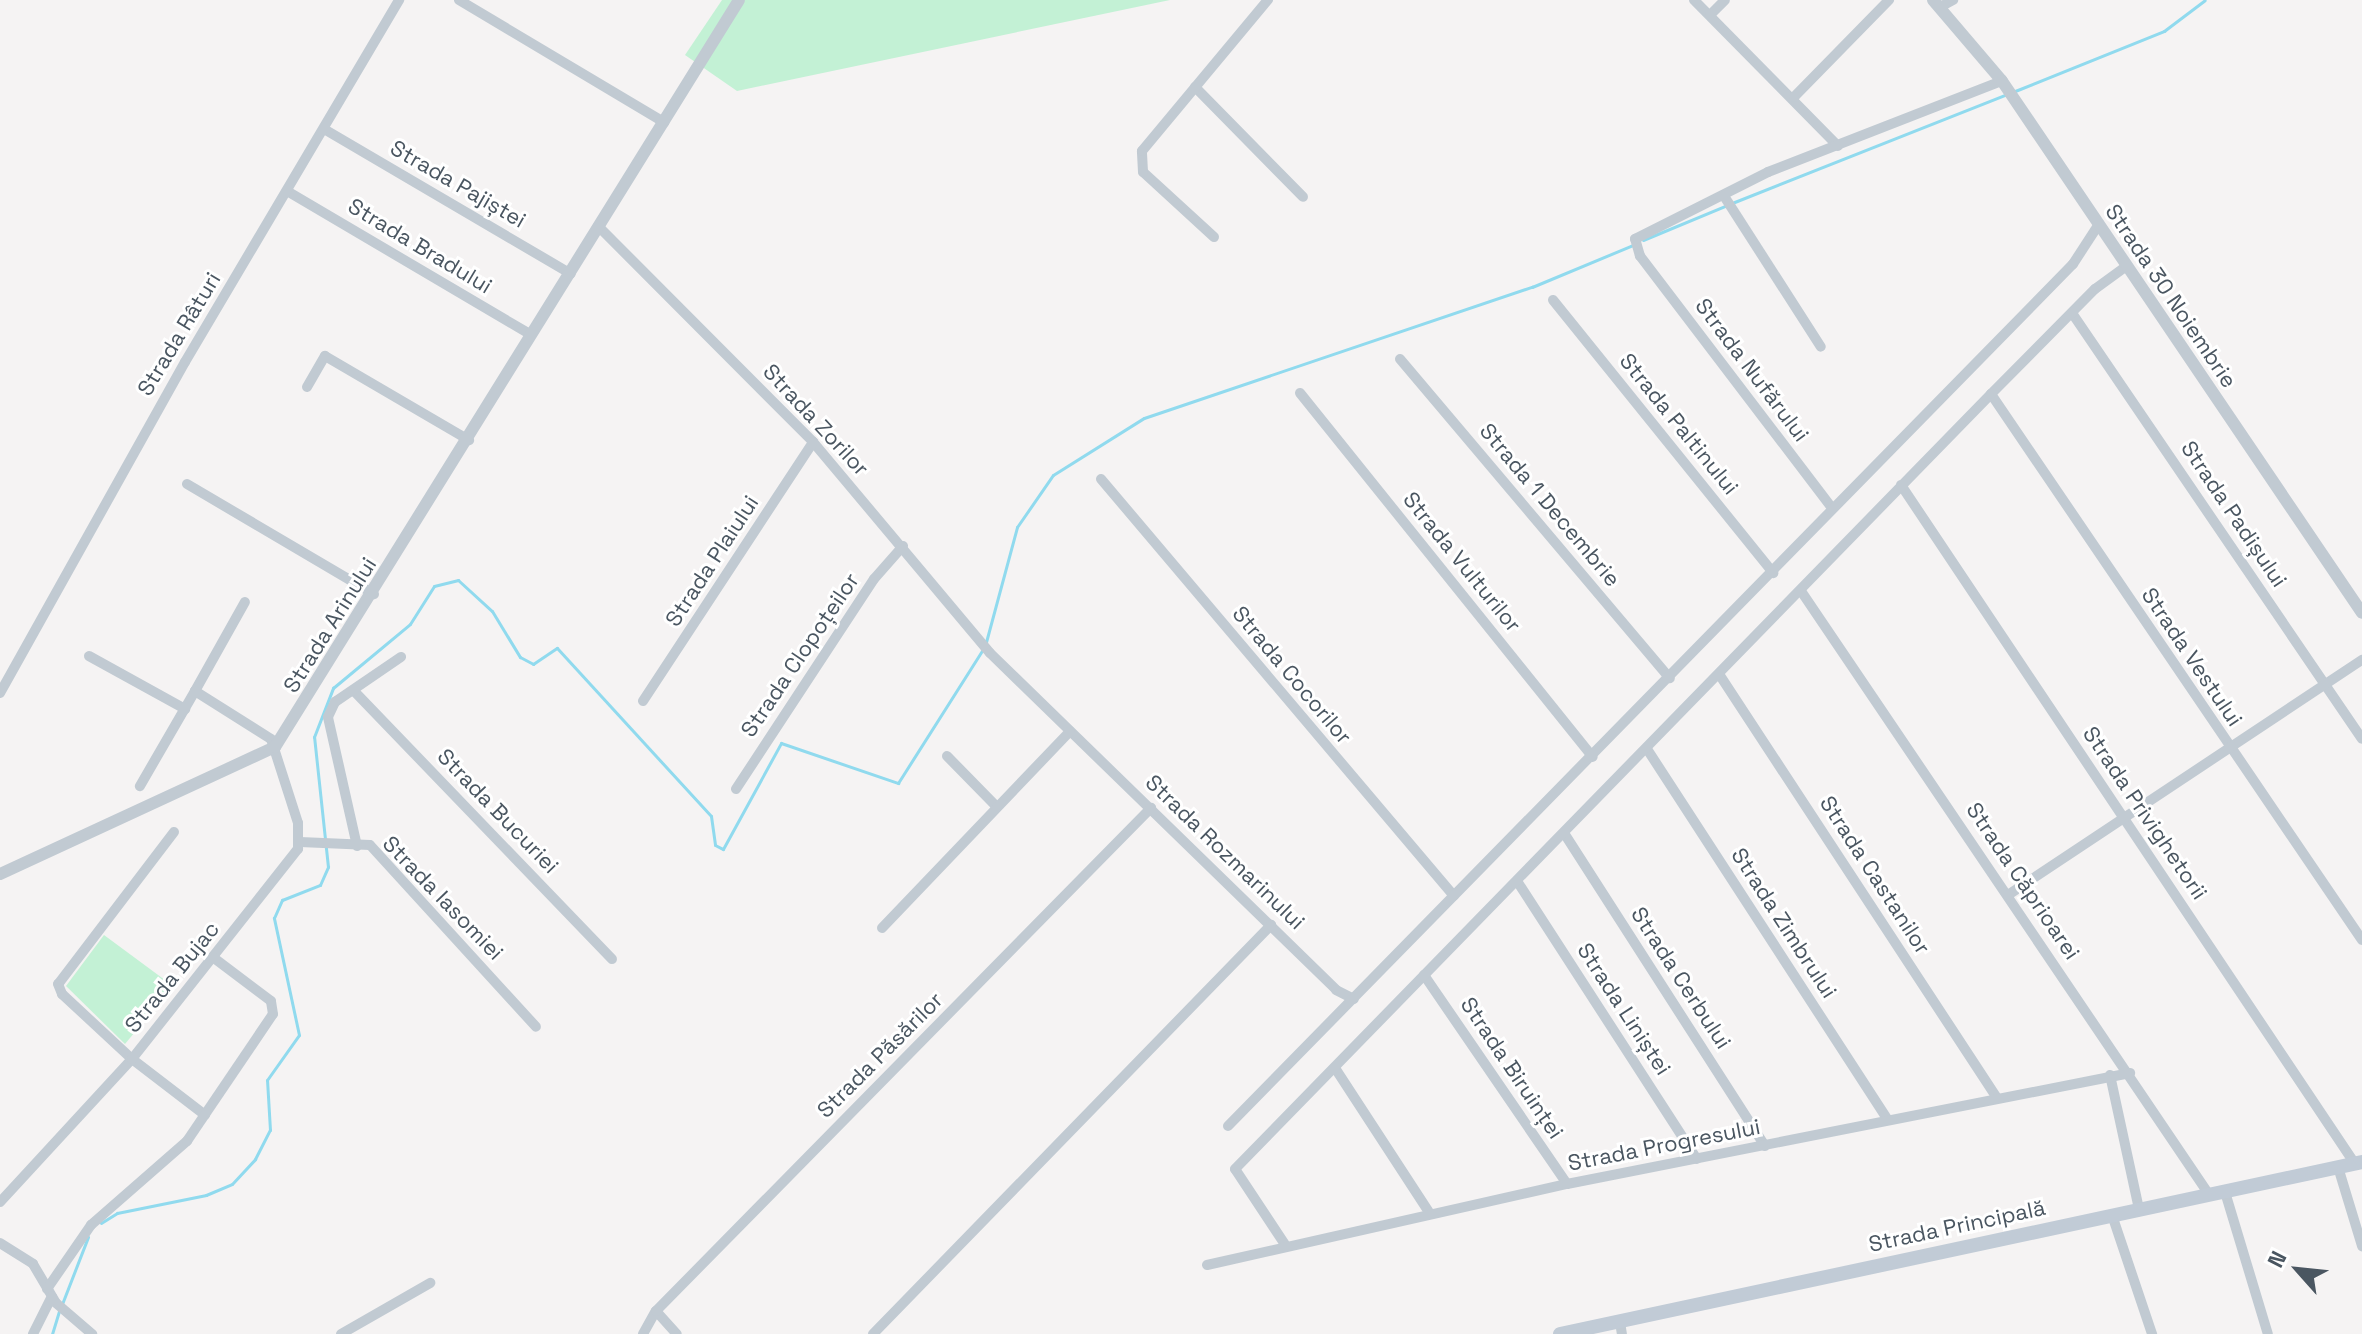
<!DOCTYPE html>
<html>
<head>
<meta charset="utf-8">
<style>
  body { margin:0 }
  #map { position:relative; width:2362px; height:1334px; overflow:hidden; background:#f5f3f3; font-family:"Space Grotesk",sans-serif }
  div>[style] { position:absolute }
  [style*='--x'] { left:calc(var(--x)*1px); top:calc(var(--y)*1px); width:calc(var(--w)*1px); rotate:calc(var(--a)*1deg) }
  .green>* { inset:0; background:#c3f1d5 }
  .stream>* { height:3px; margin:-1.5px; padding:0 1.5px; transform-origin:1.5px; border-radius:1.5px; background:#90daee }
  .minor>* { height:10px; margin:-5px; padding:0 5px; transform-origin:5px; border-radius:5px; background:#c1cad2 }
  .tertiary>* { height:12px; margin:-6px; padding:0 6px; transform-origin:6px; border-radius:6px; background:#c1cad2 }
  .secondary>* { height:14px; margin:-7px; padding:0 7px; transform-origin:7px; border-radius:7px; background:#c1cbd6 }
  span { translate:-50% -50%; white-space:nowrap; text-align:center; line-height:1.15; -webkit-text-stroke:6px #fff; paint-order:stroke }
  .street-label { font-size:22px; color:#4a5661 }
  .north { position:absolute; left:2258px; top:1230px; width:80px; height:80px; -webkit-text-stroke:6px #fff; paint-order:stroke; rotate:297deg; font-size:22px; font-weight:700; line-height:32px; text-align:center; color:#4a5661 }
  .north::after { content:''; display:block; margin:auto; width:28px; height:36px; background:#4a5661; clip-path:polygon(50% 0,100% 100%,50% 72%,0 100%) }
</style>
</head>
<body>
<div id="map">
  <div class="green">
    <i style="clip-path:polygon(722px 0,1170px 0,737px 91px,685px 55px)"></i>
    <i style="clip-path:polygon(104px 935px,173px 986px,125px 1044px,66px 986px)"></i>
  </div>
  <div class="stream">
    <i style="--x:2015;--y:91;--w:161;--a:-21.9"></i>
    <i style="--x:2164;--y:31;--w:51;--a:-37.1"></i>
    <i style="--x:1732;--y:203;--w:297;--a:-21.6"></i>
    <i style="--x:1643;--y:240;--w:89;--a:-22.5"></i>
    <i style="--x:986;--y:642;--w:119;--a:-74.9"></i>
    <i style="--x:1017;--y:527;--w:63;--a:-55.3"></i>
    <i style="--x:1053;--y:475;--w:107;--a:-32.1"></i>
    <i style="--x:1144;--y:418;--w:410;--a:-18.7"></i>
    <i style="--x:1532;--y:287;--w:109;--a:-22.6"></i>
    <i style="--x:101;--y:1223;--w:19;--a:-32"></i>
    <i style="--x:117;--y:1213;--w:91;--a:-11.4"></i>
    <i style="--x:206;--y:1195;--w:28;--a:-23"></i>
    <i style="--x:232;--y:1184;--w:34;--a:-47"></i>
    <i style="--x:255;--y:1159;--w:33;--a:-63"></i>
    <i style="--x:270;--y:1130;--w:50;--a:-93.4"></i>
    <i style="--x:267;--y:1080;--w:55;--a:-54.6"></i>
    <i style="--x:299;--y:1035;--w:120;--a:-102.1"></i>
    <i style="--x:274;--y:918;--w:20;--a:-66"></i>
    <i style="--x:282;--y:900;--w:41;--a:-21.5"></i>
    <i style="--x:320;--y:885;--w:20;--a:-66"></i>
    <i style="--x:328;--y:867;--w:131;--a:-96.1"></i>
    <i style="--x:314;--y:737;--w:53;--a:-68.8"></i>
    <i style="--x:333;--y:688;--w:100;--a:-39.7"></i>
    <i style="--x:410;--y:624;--w:45;--a:-57.7"></i>
    <i style="--x:434;--y:586;--w:25;--a:-14"></i>
    <i style="--x:458;--y:580;--w:46;--a:42.4"></i>
    <i style="--x:492;--y:611;--w:54;--a:58.7"></i>
    <i style="--x:520;--y:657;--w:15;--a:28"></i>
    <i style="--x:533;--y:664;--w:29;--a:-34"></i>
    <i style="--x:557;--y:648;--w:228;--a:47.5"></i>
    <i style="--x:711;--y:816;--w:29;--a:82"></i>
    <i style="--x:715;--y:845;--w:9;--a:27"></i>
    <i style="--x:723;--y:849;--w:121;--a:-61.3"></i>
    <i style="--x:781;--y:743;--w:124;--a:18.9"></i>
    <i style="--x:898;--y:783;--w:159;--a:-57.6"></i>
    <i style="--x:62;--y:1304;--w:72;--a:-68.8"></i>
    <i style="--x:52;--y:1334;--w:24;--a:-73"></i>
  </div>
  <div class="minor">
    <i style="--x:459;--y:0;--w:239;--a:30.8"></i>
    <i style="--x:1694;--y:0;--w:205;--a:45.4"></i>
    <i style="--x:1940;--y:7;--w:15;--a:-28"></i>
    <i style="--x:1710;--y:15;--w:21;--a:-45"></i>
    <i style="--x:1195;--y:87;--w:154;--a:45.5"></i>
    <i style="--x:1794;--y:97;--w:136;--a:-45.6"></i>
    <i style="--x:324;--y:129;--w:286;--a:30.4"></i>
    <i style="--x:287;--y:191;--w:283;--a:30.5"></i>
    <i style="--x:1724;--y:196;--w:179;--a:57.3"></i>
    <i style="--x:598;--y:226;--w:305;--a:45.1"></i>
    <i style="--x:813;--y:442;--w:275;--a:50"></i>
    <i style="--x:990;--y:653;--w:483;--a:44.2"></i>
    <i style="--x:1336;--y:990;--w:20;--a:27"></i>
    <i style="--x:1214;--y:237;--w:96;--a:-137.5"></i>
    <i style="--x:1143;--y:172;--w:21;--a:-93"></i>
    <i style="--x:1142;--y:151;--w:197;--a:-50.2"></i>
    <i style="--x:1553;--y:300;--w:351;--a:51.1"></i>
    <i style="--x:2072;--y:313;--w:515;--a:55.75"></i>
    <i style="--x:1400;--y:359;--w:418;--a:49.8"></i>
    <i style="--x:307;--y:387;--w:36;--a:-60"></i>
    <i style="--x:325;--y:356;--w:167;--a:30.3"></i>
    <i style="--x:1300;--y:393;--w:467;--a:51.2"></i>
    <i style="--x:1991;--y:394;--w:660;--a:55.8"></i>
    <i style="--x:1101;--y:479;--w:546;--a:49.75"></i>
    <i style="--x:187;--y:484;--w:217;--a:30.5"></i>
    <i style="--x:1901;--y:485;--w:817;--a:56.23"></i>
    <i style="--x:1832;--y:508;--w:317;--a:-127.3"></i>
    <i style="--x:1640;--y:256;--w:18;--a:-106"></i>
    <i style="--x:1635;--y:239;--w:149;--a:-26.7"></i>
    <i style="--x:1768;--y:172;--w:251;--a:-21.3"></i>
    <i style="--x:1801;--y:591;--w:730;--a:55.94"></i>
    <i style="--x:89;--y:656;--w:110;--a:28.9"></i>
    <i style="--x:1719;--y:674;--w:507;--a:56.75"></i>
    <i style="--x:195;--y:691;--w:102;--a:-60.7"></i>
    <i style="--x:354;--y:691;--w:372;--a:46.1"></i>
    <i style="--x:0;--y:693;--w:379;--a:-60.8"></i>
    <i style="--x:185;--y:362;--w:421;--a:-59.4"></i>
    <i style="--x:643;--y:701;--w:310;--a:-56.7"></i>
    <i style="--x:1647;--y:749;--w:442;--a:57"></i>
    <i style="--x:947;--y:756;--w:71;--a:45.6"></i>
    <i style="--x:736;--y:789;--w:251;--a:-56.7"></i>
    <i style="--x:874;--y:579;--w:44;--a:-48.7"></i>
    <i style="--x:174;--y:832;--w:191;--a:127.3"></i>
    <i style="--x:58;--y:984;--w:11;--a:68"></i>
    <i style="--x:62;--y:994;--w:96;--a:42.9"></i>
    <i style="--x:132;--y:1059;--w:92;--a:37.5"></i>
    <i style="--x:1564;--y:833;--w:372;--a:57.3"></i>
    <i style="--x:300;--y:842;--w:70;--a:2.5"></i>
    <i style="--x:370;--y:845;--w:246;--a:47.6"></i>
    <i style="--x:357;--y:846;--w:132;--a:-102.7"></i>
    <i style="--x:328;--y:717;--w:17;--a:-65"></i>
    <i style="--x:335;--y:702;--w:80;--a:-34.3"></i>
    <i style="--x:1517;--y:881;--w:331;--a:57.1"></i>
    <i style="--x:2008;--y:895;--w:425;--a:-33.6"></i>
    <i style="--x:882;--y:928;--w:272;--a:-46.3"></i>
    <i style="--x:1424;--y:975;--w:253;--a:55.6"></i>
    <i style="--x:1335;--y:1068;--w:174;--a:56.9"></i>
    <i style="--x:2110;--y:1075;--w:137;--a:77.8"></i>
    <i style="--x:1228;--y:1126;--w:1207;--a:-45.57"></i>
    <i style="--x:2073;--y:264;--w:48;--a:-57"></i>
    <i style="--x:2338;--y:1167;--w:83;--a:73.1"></i>
    <i style="--x:2225;--y:1192;--w:148;--a:73.2"></i>
    <i style="--x:0;--y:1202;--w:195;--a:-47.3"></i>
    <i style="--x:132;--y:1059;--w:268;--a:-51.7"></i>
    <i style="--x:298;--y:849;--w:26;--a:-90"></i>
    <i style="--x:298;--y:823;--w:88;--a:-107.8"></i>
    <i style="--x:271;--y:739;--w:90;--a:-147.7"></i>
    <i style="--x:195;--y:691;--w:110;--a:120.1"></i>
    <i style="--x:2112;--y:1215;--w:126;--a:71.4"></i>
    <i style="--x:0;--y:1243;--w:39;--a:32"></i>
    <i style="--x:33;--y:1264;--w:45;--a:59.5"></i>
    <i style="--x:56;--y:1303;--w:48;--a:40.7"></i>
    <i style="--x:1286;--y:1246;--w:92;--a:-123.5"></i>
    <i style="--x:1235;--y:1169;--w:1083;--a:-45.71"></i>
    <i style="--x:1991;--y:394;--w:148;--a:-45.3"></i>
    <i style="--x:2095;--y:289;--w:39;--a:-36"></i>
    <i style="--x:1207;--y:1265;--w:369;--a:-12.7"></i>
    <i style="--x:1567;--y:1184;--w:574;--a:-11.15"></i>
    <i style="--x:47;--y:1289;--w:78;--a:-55.5"></i>
    <i style="--x:91;--y:1225;--w:128;--a:-41.2"></i>
    <i style="--x:187;--y:1141;--w:153;--a:-55.9"></i>
    <i style="--x:273;--y:1014;--w:13;--a:-99"></i>
    <i style="--x:271;--y:1001;--w:71;--a:-143"></i>
    <i style="--x:656;--y:1311;--w:31;--a:48"></i>
    <i style="--x:1620;--y:1322;--w:12;--a:81"></i>
    <i style="--x:33;--y:1334;--w:42;--a:-63.4"></i>
    <i style="--x:341;--y:1334;--w:103;--a:-29.8"></i>
    <i style="--x:643;--y:1334;--w:26;--a:-61"></i>
    <i style="--x:656;--y:1311;--w:706;--a:-45.46"></i>
    <i style="--x:873;--y:1334;--w:571;--a:-45.78"></i>
  </div>
  <div class="tertiary">
    <i style="--x:1933;--y:0;--w:106;--a:49.6"></i>
    <i style="--x:2002;--y:81;--w:642;--a:55.91"></i>
    <i style="--x:0;--y:874;--w:303;--a:-24.8"></i>
    <i style="--x:275;--y:747;--w:879;--a:-58.15"></i>
  </div>
  <div class="secondary">
    <i style="--x:1560;--y:1334;--w:820;--a:-12.1"></i>
  </div>
  <div class="street-label">
    <span style="left:458px;top:184px;rotate:30deg">Strada Pajiștei</span>
    <span style="left:420px;top:246px;rotate:31deg">Strada Bradului</span>
    <span style="left:2171px;top:296px;rotate:56deg">Strada 30 Noiembrie</span>
    <span style="left:179px;top:334px;rotate:-59deg">Strada Râturi</span>
    <span style="left:1752px;top:370px;rotate:53deg">Strada Nufărului</span>
    <span style="left:816px;top:420px;rotate:47deg">Strada Zorilor</span>
    <span style="left:1679px;top:424px;rotate:51deg">Strada Paltinului</span>
    <span style="left:1550px;top:505px;rotate:50deg">Strada 1 Decembrie</span>
    <span style="left:2234px;top:514px;rotate:56deg">Strada Padișului</span>
    <span style="left:712px;top:561px;rotate:-57deg">Strada Plaiului</span>
    <span style="left:1462px;top:562px;rotate:51deg">Strada Vulturilor</span>
    <span style="left:330px;top:625px;rotate:-58deg">Strada Arinului</span>
    <span style="left:800px;top:655px;rotate:-56deg">Strada Clopoțeilor</span>
    <span style="left:2192px;top:657px;rotate:56deg">Strada Vestului</span>
    <span style="left:1292px;top:675px;rotate:50deg">Strada Cocorilor</span>
    <span style="left:498px;top:811px;rotate:46deg">Strada Bucuriei</span>
    <span style="left:2145px;top:813px;rotate:56deg">Strada Privighetorii</span>
    <span style="left:1225px;top:852px;rotate:44deg">Strada Rozmarinului</span>
    <span style="left:1875px;top:875px;rotate:57deg">Strada Castanilor</span>
    <span style="left:2023px;top:881px;rotate:56deg">Strada Căprioarei</span>
    <span style="left:443px;top:898px;rotate:46deg">Strada Iasomiei</span>
    <span style="left:1784px;top:923px;rotate:57deg">Strada Zimbrului</span>
    <span style="left:172px;top:977px;rotate:-51deg">Strada Bujac</span>
    <span style="left:1681px;top:978px;rotate:57deg">Strada Cerbului</span>
    <span style="left:1624px;top:1009px;rotate:57deg">Strada Liniștei</span>
    <span style="left:880px;top:1055px;rotate:-45deg">Strada Păsărilor</span>
    <span style="left:1512px;top:1068px;rotate:56deg">Strada Biruinței</span>
    <span style="left:1664px;top:1145px;rotate:-11deg">Strada Progresului</span>
    <span style="left:1957px;top:1226px;rotate:-12deg">Strada Principală</span>
  </div>
  <div class="north">N</div>
</div>
</body>
</html>
